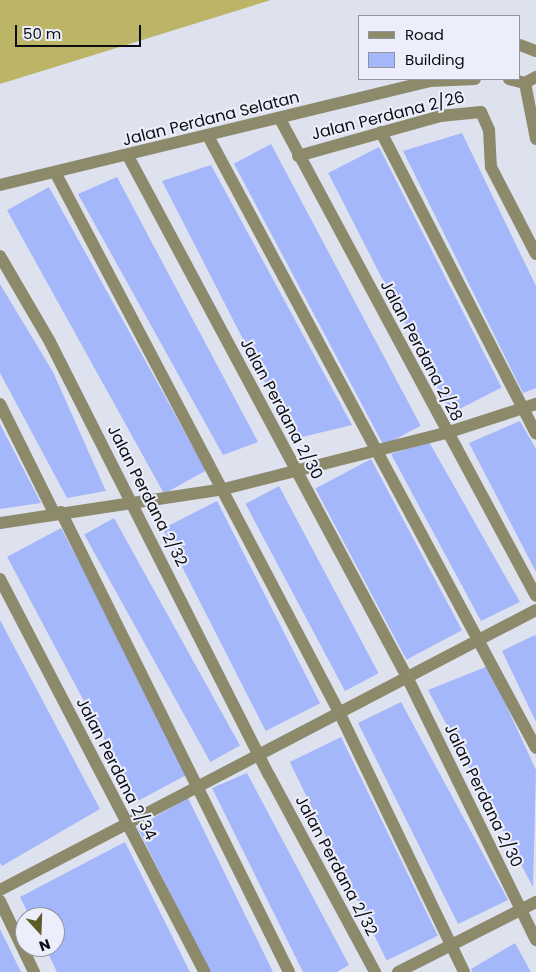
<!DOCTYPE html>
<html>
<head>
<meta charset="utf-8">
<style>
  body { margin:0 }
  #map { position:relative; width:536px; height:972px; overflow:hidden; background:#dee2ee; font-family:Poppins,sans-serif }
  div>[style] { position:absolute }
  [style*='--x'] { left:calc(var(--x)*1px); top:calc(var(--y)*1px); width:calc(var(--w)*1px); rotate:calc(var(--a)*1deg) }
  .forest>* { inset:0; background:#bcb568 }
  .building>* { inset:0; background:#a5b7fb; transform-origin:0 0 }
  .minor>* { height:12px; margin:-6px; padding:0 6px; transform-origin:6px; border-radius:6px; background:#8c8a6b }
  span { translate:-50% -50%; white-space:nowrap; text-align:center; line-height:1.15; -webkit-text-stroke:4px #eceffb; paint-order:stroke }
  .street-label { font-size:16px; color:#0c0d11 }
  .legend { position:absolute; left:358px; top:15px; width:162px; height:65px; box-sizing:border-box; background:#eceffb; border:1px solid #92959d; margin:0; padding:6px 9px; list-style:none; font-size:15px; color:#0c0d11 }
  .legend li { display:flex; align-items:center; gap:10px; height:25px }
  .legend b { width:25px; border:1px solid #92959d }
  .north { position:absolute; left:15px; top:907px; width:50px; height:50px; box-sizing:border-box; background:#eceffb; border:1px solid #92959d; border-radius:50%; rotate:160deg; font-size:14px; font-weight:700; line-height:20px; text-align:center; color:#0c0d11 }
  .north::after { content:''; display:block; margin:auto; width:18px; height:22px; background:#5f5b27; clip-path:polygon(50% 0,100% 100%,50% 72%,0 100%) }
  .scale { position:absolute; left:15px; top:25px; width:126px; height:22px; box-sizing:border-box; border:2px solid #0c0d11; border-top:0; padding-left:6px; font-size:15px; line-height:18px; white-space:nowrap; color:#0c0d11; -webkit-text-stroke:4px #eceffb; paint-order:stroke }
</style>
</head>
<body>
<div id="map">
  <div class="forest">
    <i style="clip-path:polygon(0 0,271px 0,0 84px)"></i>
  </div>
  <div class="building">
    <i style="clip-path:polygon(462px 133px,536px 286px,536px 388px,523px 393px,403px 151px)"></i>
    <i style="left:271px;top:144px;width:319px;height:42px;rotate:62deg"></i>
    <i style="left:379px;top:147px;width:270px;height:57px;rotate:63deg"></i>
    <i style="clip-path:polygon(211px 165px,352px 425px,294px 439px,162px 181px)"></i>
    <i style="clip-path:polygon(117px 177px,258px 442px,223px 455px,78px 194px)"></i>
    <i style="left:49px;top:187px;width:324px;height:48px;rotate:61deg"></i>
    <i style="clip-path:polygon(0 284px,53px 372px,106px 491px,67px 498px,0 373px)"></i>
    <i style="clip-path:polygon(520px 421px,536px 449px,536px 572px,469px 443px)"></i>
    <i style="clip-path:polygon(0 424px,41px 503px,0 509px)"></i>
    <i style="clip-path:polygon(429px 442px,520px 602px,481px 621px,391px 454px)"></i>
    <i style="left:371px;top:459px;width:194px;height:63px;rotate:62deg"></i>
    <i style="left:279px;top:486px;width:212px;height:38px;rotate:62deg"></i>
    <i style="left:217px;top:501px;width:227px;height:61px;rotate:63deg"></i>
    <i style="left:114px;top:518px;width:260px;height:34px;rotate:61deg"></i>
    <i style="left:61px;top:528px;width:277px;height:61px;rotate:62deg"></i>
    <i style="clip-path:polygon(0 620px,100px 809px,2px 866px,0 863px)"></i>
    <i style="clip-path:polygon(535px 635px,536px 637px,536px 722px,502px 651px)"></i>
    <i style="clip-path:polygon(488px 666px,536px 770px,533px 887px,428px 690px)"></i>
    <i style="clip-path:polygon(401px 702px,508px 900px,458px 924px,358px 723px)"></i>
    <i style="left:341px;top:737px;width:221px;height:57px;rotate:64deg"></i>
    <i style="clip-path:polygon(247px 773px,349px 965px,337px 972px,303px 972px,212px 788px)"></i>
    <i style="clip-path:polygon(188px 798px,273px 972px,210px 972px,137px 827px)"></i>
    <i style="clip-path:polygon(125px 842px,190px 972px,57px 972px,45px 947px,55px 947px,55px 917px,30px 917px,20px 897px)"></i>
    <i style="clip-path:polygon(0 929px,21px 972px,0 972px)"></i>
    <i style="clip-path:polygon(515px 943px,531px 972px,472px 972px,471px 969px)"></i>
  </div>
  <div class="minor">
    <i style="--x:520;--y:45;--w:17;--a:21"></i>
    <i style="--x:509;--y:79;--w:16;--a:14"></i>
    <i style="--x:525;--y:83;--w:13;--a:-29"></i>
    <i style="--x:525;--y:83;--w:57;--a:78.9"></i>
    <i style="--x:280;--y:119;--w:541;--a:61.78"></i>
    <i style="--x:381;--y:132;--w:339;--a:62.8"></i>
    <i style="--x:208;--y:136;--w:694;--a:61.81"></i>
    <i style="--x:128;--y:156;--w:591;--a:61.83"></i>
    <i style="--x:407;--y:677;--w:293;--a:63.9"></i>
    <i style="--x:298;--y:156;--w:148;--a:-15.7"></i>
    <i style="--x:440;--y:116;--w:41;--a:-5.6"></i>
    <i style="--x:481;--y:112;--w:20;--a:66"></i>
    <i style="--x:489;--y:130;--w:37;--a:87"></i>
    <i style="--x:491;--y:167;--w:98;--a:62.7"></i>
    <i style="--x:55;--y:172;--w:610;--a:62.26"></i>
    <i style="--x:339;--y:712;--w:288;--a:64.3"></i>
    <i style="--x:0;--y:185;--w:442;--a:-13.6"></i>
    <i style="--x:430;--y:81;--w:45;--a:-2.5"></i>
    <i style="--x:0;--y:256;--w:99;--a:59.8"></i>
    <i style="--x:50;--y:342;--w:485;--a:63.2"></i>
    <i style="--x:269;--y:775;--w:224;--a:61.7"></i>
    <i style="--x:0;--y:404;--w:122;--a:63.6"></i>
    <i style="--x:61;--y:512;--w:513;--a:63.63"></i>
    <i style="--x:0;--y:523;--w:227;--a:-8.6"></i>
    <i style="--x:224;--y:489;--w:229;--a:-14.2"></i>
    <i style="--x:446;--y:433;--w:95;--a:-17.9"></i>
    <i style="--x:0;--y:579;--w:443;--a:62.5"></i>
    <i style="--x:0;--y:890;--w:605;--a:-27.58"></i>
    <i style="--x:0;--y:901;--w:79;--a:64.4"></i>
    <i style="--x:398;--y:972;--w:155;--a:-26.9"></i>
  </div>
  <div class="street-label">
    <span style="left:388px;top:116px;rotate:-14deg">Jalan Perdana 2/26</span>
    <span style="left:211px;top:119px;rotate:-14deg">Jalan Perdana Selatan</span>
    <span style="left:421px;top:351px;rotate:62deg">Jalan Perdana 2/28</span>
    <span style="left:281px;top:409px;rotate:62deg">Jalan Perdana 2/30</span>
    <span style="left:147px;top:496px;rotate:63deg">Jalan Perdana 2/32</span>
    <span style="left:116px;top:769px;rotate:63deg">Jalan Perdana 2/34</span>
    <span style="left:483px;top:796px;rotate:64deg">Jalan Perdana 2/30</span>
    <span style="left:336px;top:866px;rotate:62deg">Jalan Perdana 2/32</span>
  </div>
  <ul class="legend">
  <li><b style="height:6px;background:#8c8a6b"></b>Road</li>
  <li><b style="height:14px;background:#a5b7fb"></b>Building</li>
  </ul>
  <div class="north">N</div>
  <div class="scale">50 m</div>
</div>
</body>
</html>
